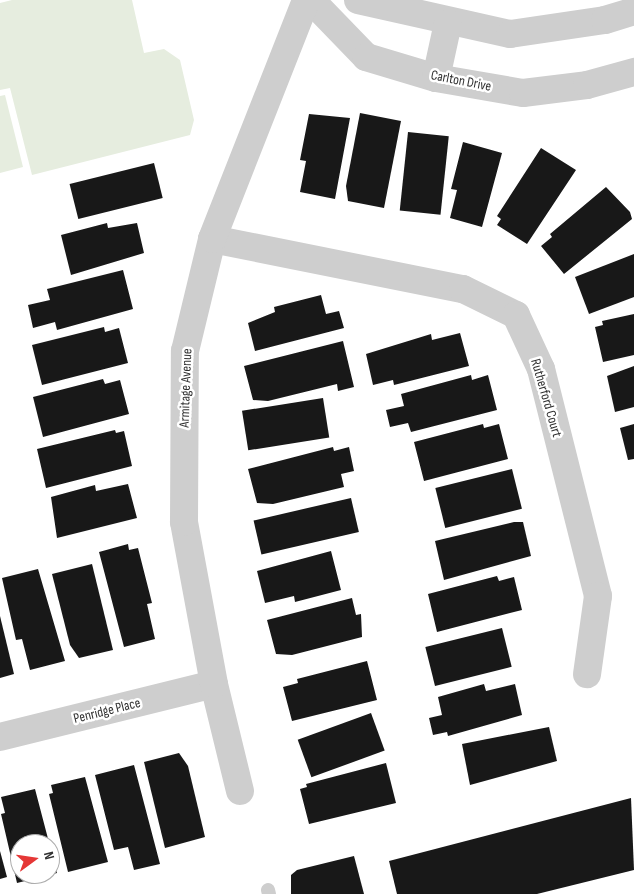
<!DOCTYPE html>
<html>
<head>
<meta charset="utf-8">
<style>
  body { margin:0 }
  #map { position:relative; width:634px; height:894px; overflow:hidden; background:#fff; font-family:"Sofia Sans Condensed",sans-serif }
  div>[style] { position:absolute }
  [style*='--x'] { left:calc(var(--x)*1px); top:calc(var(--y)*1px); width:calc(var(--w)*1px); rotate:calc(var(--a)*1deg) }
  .green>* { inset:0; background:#e6eddf }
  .building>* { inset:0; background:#181818; transform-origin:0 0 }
  .lane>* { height:14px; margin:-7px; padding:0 7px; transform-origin:7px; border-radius:7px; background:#cecece }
  .street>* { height:28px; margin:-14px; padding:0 14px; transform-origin:14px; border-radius:14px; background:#cecece }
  span { translate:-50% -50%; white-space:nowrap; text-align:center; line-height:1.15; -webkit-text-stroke:5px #fff; paint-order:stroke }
  .street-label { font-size:14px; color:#313131 }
  .north { position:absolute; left:10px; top:834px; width:50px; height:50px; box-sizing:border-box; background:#fff; border:1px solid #adadad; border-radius:50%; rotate:76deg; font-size:14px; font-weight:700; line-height:20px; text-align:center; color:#313131 }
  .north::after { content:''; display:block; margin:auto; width:18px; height:22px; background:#e53736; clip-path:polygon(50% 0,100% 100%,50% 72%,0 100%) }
</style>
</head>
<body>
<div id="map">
  <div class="green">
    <i style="clip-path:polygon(12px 0,132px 0,144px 53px,164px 49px,180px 60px,194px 120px,190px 135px,32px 175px,10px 88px,0 90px,0 3px)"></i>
    <i style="clip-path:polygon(5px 95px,23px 167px,0 173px,0 96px)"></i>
  </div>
  <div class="building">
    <i style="clip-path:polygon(360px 113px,401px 121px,384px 208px,348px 201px,346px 186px)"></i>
    <i style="clip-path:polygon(309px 114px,350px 118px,335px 199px,300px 192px,306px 161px,300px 160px)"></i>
    <i style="left:408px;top:132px;width:41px;height:79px;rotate:6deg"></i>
    <i style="clip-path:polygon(463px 142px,502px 153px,482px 227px,450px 218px,457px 190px,451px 189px)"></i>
    <i style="clip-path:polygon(541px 148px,576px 170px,527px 244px,497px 225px,501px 219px,497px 216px)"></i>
    <i style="left:154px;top:163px;width:36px;height:87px;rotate:76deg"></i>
    <i style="clip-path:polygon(606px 187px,630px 212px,632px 219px,564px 274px,541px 246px,552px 237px,550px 234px)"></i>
    <i style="clip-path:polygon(107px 223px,108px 228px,137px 223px,144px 253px,71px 275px,61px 235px)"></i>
    <i style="clip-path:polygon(634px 254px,634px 297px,589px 314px,575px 277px)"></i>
    <i style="clip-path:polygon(123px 270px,133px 309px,57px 330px,55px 322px,33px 328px,28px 305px,50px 300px,47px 289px)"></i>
    <i style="clip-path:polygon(321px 295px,326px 314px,339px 311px,344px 328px,255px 351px,248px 323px,275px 312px,274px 307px)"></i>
    <i style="clip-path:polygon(634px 314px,634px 355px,603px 362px,595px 327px,603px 325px,602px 321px)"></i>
    <i style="clip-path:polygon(104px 327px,105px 332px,119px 328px,128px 363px,42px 385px,32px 345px)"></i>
    <i style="clip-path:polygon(460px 333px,469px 366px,394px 385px,393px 380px,373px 385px,366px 354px,431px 334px,432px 340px)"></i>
    <i style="clip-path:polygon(343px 341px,354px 387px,338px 391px,337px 384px,268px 401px,253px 400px,244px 366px)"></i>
    <i style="clip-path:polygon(634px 366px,634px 407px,615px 412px,607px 376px)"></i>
    <i style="clip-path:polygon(471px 375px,472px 380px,488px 375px,497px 410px,411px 432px,408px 423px,390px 427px,386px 410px,404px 406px,401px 394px)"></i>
    <i style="clip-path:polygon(103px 379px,105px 384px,120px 380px,129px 414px,43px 437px,33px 397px)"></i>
    <i style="left:323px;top:398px;width:40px;height:82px;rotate:81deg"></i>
    <i style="clip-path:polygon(483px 424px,484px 428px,499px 424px,508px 459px,424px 481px,414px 442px)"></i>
    <i style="clip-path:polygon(634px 424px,634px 459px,628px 460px,620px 428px)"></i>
    <i style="clip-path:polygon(115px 430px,116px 433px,124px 431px,132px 466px,46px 488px,37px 449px)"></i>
    <i style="clip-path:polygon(333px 447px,334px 451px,349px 447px,354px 471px,341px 474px,344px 487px,273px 504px,257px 503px,248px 469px)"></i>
    <i style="left:512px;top:469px;width:41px;height:79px;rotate:76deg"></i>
    <i style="clip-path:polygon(128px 484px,137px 518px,57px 538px,51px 497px,95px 485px,96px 491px)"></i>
    <i style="left:351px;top:498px;width:35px;height:100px;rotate:77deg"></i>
    <i style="clip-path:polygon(514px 522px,523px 522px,531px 556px,444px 580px,435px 541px)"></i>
    <i style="clip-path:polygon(128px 544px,129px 550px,138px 548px,152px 603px,147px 604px,155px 639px,124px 647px,99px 552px)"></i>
    <i style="clip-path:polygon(331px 551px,341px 590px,295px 602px,294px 596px,265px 603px,257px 571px)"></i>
    <i style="clip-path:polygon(92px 564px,113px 650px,79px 658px,70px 645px,52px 574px)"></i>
    <i style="clip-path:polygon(38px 569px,65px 661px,30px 670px,22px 639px,16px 640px,2px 578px)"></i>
    <i style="clip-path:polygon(497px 576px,499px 581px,514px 577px,522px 610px,437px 632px,428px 594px)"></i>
    <i style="clip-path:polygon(352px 598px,356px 615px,361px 614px,362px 637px,292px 655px,276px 654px,267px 620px)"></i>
    <i style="clip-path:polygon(0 616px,14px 674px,0 678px)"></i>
    <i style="left:502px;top:628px;width:40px;height:79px;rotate:76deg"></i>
    <i style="clip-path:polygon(367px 661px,377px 700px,292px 721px,283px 687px,298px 683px,297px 679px)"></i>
    <i style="clip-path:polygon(484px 684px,486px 691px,515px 684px,522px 715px,448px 736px,447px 732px,433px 735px,429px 718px,442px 715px,438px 697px)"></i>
    <i style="left:371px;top:713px;width:40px;height:78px;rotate:70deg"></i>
    <i style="clip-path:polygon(549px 727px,557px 761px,470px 785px,462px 744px)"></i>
    <i style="clip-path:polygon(179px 753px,188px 766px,205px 837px,165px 848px,144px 762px)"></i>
    <i style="clip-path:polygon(386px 763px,396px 803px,309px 824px,300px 789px,307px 787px,306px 784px)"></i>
    <i style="clip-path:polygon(134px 765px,160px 864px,134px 870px,128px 847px,114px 850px,95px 775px)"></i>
    <i style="clip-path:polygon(85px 777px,108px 862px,68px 872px,49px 794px,53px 793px,51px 785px)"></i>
    <i style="clip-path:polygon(evenodd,35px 789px,57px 873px,17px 883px,1px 814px,5px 813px,1px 797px,35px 789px,20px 844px,50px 844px,50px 874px,20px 874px,20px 844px)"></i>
    <i style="clip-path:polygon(631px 798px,634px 870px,537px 894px,397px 894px,389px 861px)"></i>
    <i style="clip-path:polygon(0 851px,7px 877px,0 879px)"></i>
    <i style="clip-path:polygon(354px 856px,364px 894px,291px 894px,291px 875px,297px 870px)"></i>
  </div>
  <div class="lane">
    <i style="--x:268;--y:890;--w:4;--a:76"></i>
  </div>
  <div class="street">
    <i style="--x:311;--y:0;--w:79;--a:46"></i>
    <i style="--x:366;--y:57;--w:73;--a:16.7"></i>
    <i style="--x:436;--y:78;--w:88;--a:9.8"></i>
    <i style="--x:523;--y:93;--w:64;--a:-7.1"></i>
    <i style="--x:587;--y:85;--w:49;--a:-15.5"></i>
    <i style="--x:358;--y:0;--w:156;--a:12.6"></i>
    <i style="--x:510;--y:34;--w:96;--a:-8.4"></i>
    <i style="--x:605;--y:20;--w:30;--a:-17"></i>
    <i style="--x:436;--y:78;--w:56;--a:-77.7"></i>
    <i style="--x:212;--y:239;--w:256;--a:11.3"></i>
    <i style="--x:463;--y:289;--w:59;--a:26.1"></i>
    <i style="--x:516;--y:315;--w:60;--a:65.2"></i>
    <i style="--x:541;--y:369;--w:234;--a:75.9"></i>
    <i style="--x:598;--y:596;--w:79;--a:98"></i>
    <i style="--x:0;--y:737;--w:220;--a:-13.9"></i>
    <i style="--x:240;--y:791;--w:110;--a:-103.7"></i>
    <i style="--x:214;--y:684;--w:165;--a:-100.5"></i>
    <i style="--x:184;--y:522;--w:171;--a:-89.7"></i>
    <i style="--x:185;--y:351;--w:115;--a:-76.4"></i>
    <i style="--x:212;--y:239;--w:257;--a:-68.5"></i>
  </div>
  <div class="street-label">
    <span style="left:461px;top:81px;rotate:11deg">Carlton Drive</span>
    <span style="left:186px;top:388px;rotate:-88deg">Armitage Avenue</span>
    <span style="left:546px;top:398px;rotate:74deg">Rutherford Court</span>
    <span style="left:107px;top:711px;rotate:-14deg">Penridge Place</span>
  </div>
  <div class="north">N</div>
</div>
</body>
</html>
